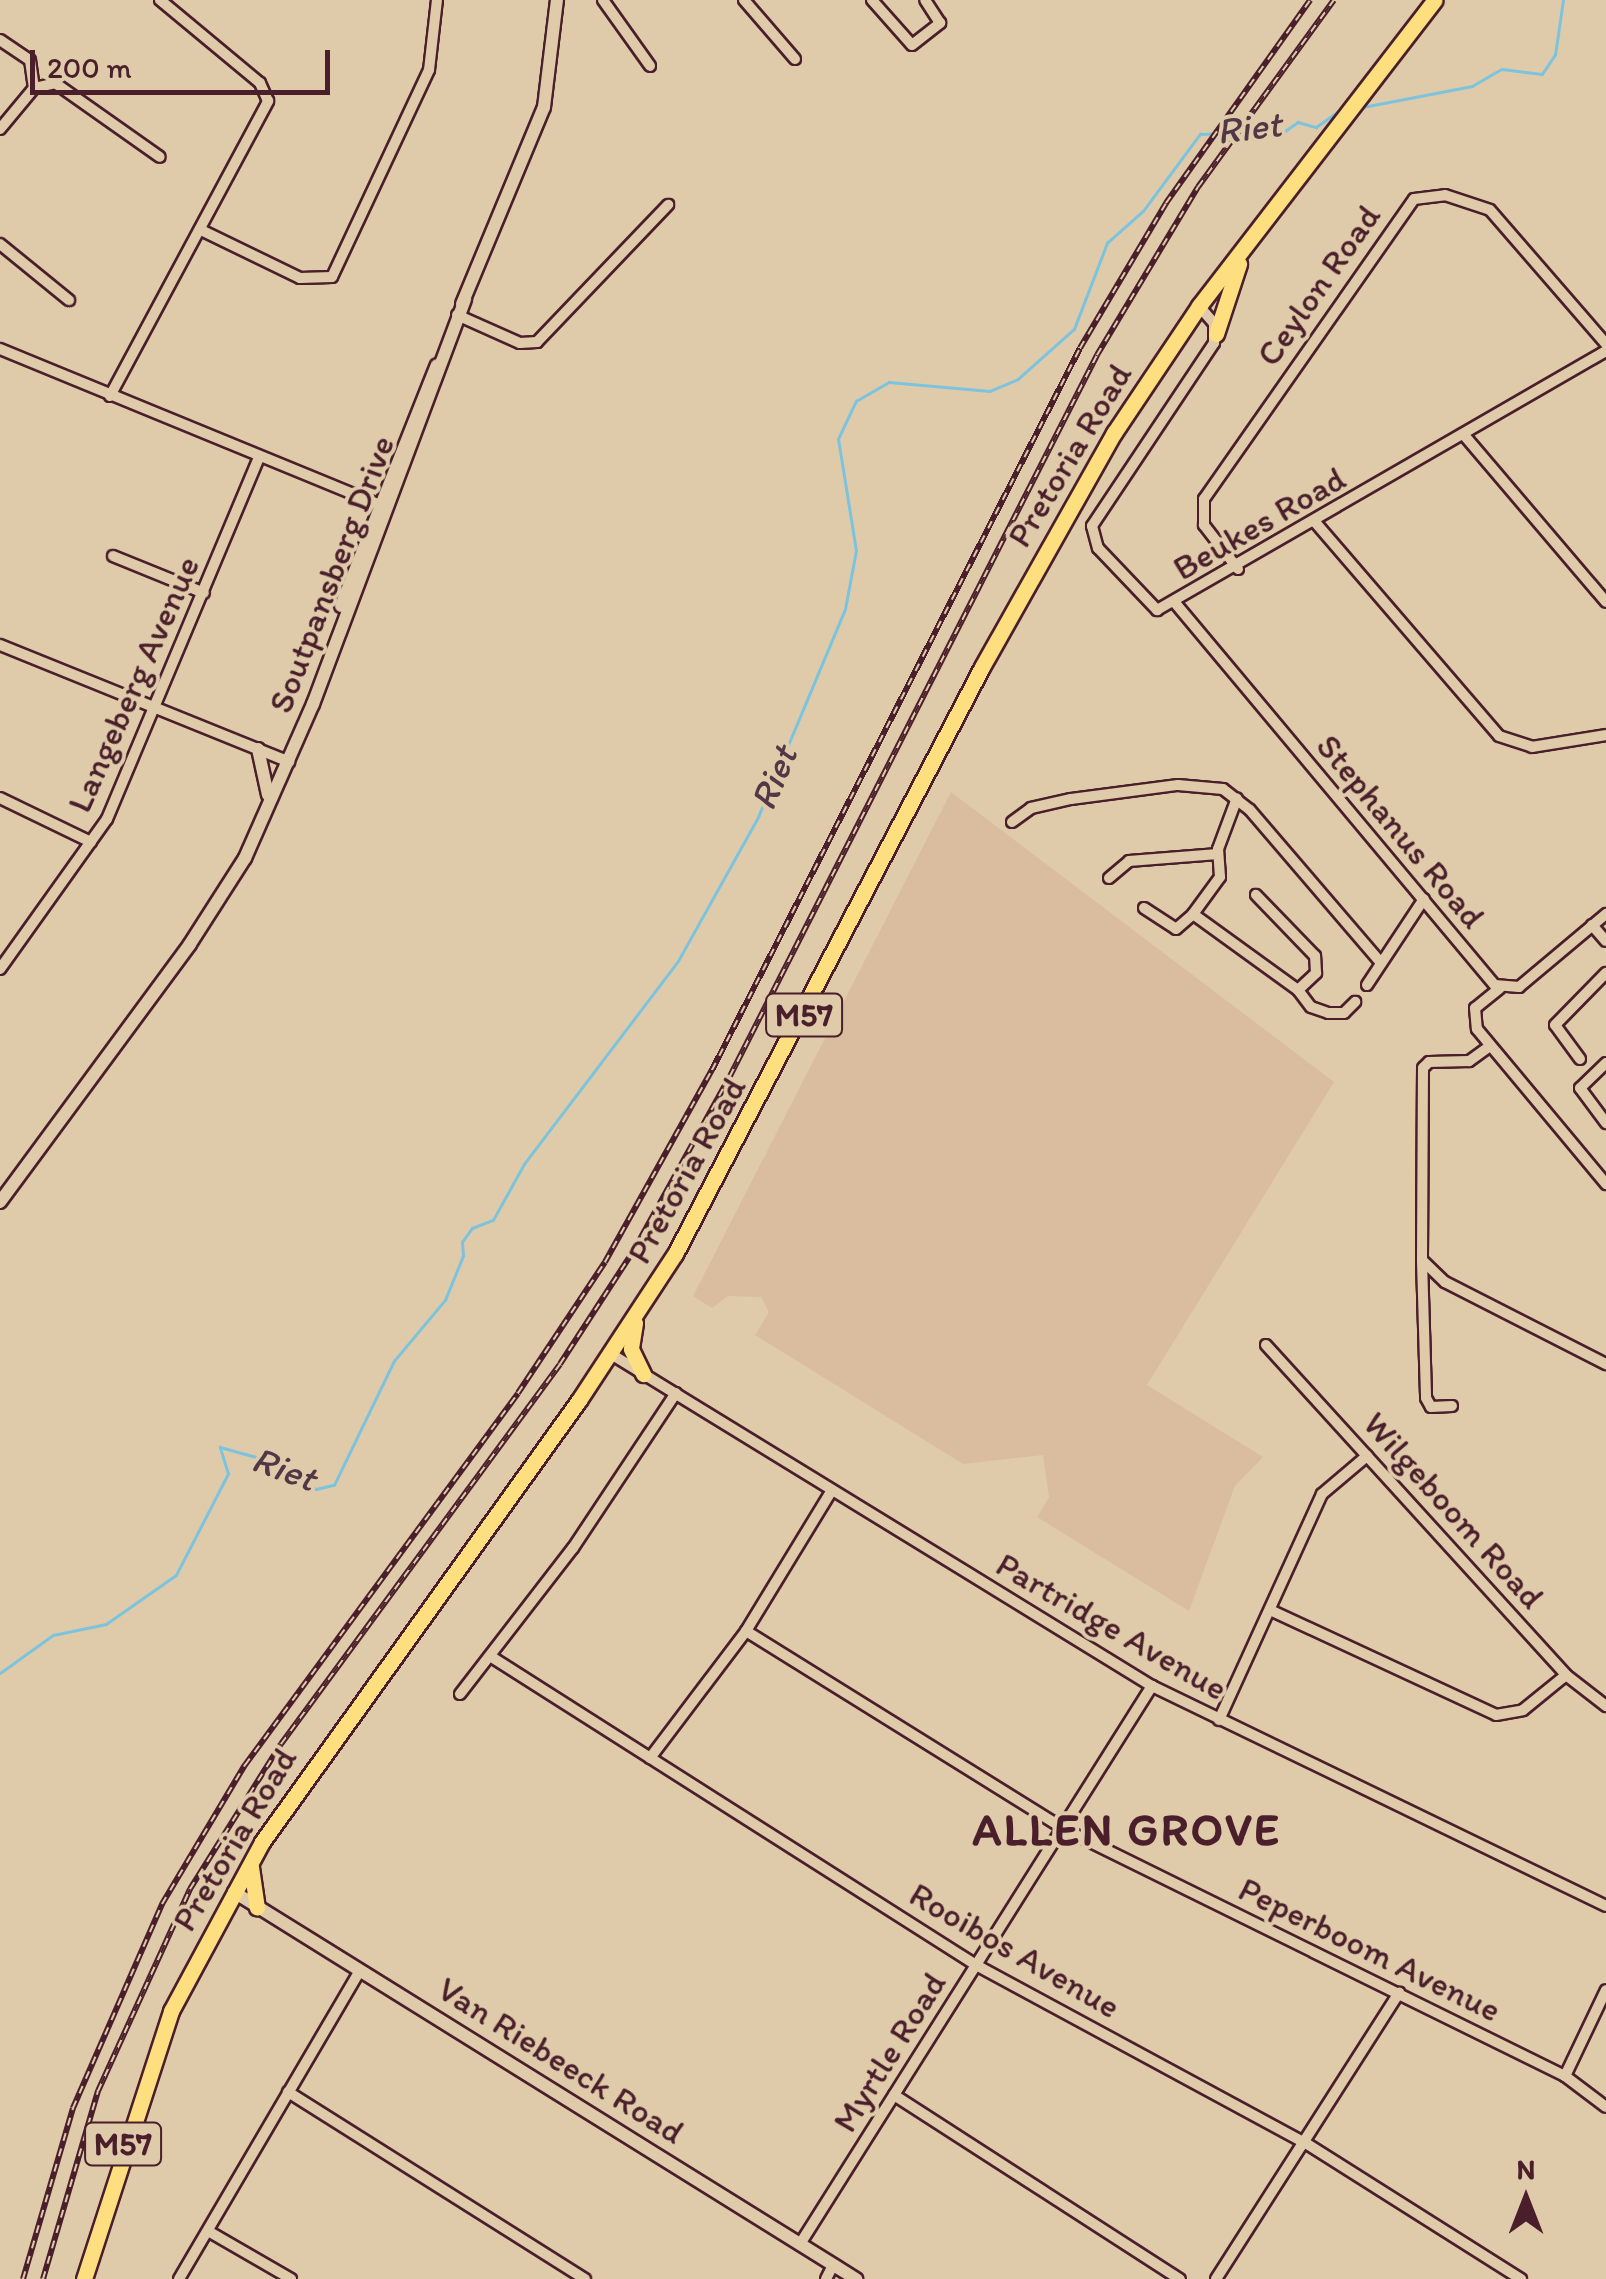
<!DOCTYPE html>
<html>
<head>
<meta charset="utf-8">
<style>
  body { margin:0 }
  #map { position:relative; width:1606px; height:2279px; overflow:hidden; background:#dfcbaa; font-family:Itim,sans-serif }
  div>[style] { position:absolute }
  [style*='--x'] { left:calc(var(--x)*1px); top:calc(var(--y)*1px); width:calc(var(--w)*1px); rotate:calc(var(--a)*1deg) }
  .built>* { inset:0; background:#dabd9f }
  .stream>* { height:2.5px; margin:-1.25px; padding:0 1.25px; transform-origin:1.25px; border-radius:1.25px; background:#7cc4dd }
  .roads { filter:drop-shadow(2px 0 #4a1f2b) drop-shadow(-2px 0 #4a1f2b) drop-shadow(0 2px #4a1f2b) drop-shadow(0 -2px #4a1f2b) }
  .minor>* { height:10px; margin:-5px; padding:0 5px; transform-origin:5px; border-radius:5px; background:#dfcbaa }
  .tertiary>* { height:12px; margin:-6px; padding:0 6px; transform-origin:6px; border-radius:6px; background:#dfcbaa }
  .primary>* { height:15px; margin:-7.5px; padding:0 7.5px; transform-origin:7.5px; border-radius:7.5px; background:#fedf80 }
  .rail>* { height:6px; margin-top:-3px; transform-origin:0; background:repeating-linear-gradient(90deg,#dfcbaa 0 8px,#4a1f2b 0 16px); box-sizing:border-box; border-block:2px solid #4a1f2b }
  span { translate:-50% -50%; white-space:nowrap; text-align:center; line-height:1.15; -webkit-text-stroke:8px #dfcbaa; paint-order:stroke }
  .shield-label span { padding:2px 8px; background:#dfcbaa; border:2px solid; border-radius:8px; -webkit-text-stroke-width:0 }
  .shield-label { font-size:32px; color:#4a1f2b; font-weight:700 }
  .street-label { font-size:35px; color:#4a1f2b }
  .water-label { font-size:38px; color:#523846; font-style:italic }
  .district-label { font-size:45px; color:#4a1f2b; font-weight:700; letter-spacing:2.5px }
  .north { position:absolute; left:1476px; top:2149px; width:100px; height:100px; -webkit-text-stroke:8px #dfcbaa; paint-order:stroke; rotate:0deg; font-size:28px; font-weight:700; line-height:40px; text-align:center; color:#4a1f2b }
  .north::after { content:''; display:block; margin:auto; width:35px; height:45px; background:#4a1f2b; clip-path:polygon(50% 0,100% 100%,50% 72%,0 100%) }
  .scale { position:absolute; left:30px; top:50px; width:300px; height:45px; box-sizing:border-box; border:5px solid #4a1f2b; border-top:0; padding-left:12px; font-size:30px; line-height:35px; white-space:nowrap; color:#4a1f2b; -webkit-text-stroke:8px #dfcbaa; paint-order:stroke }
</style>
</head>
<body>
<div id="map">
  <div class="built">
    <i style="clip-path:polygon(951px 792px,1334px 1082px,1147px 1385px,1263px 1457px,1235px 1486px,1189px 1611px,1037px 1517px,1049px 1497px,1043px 1455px,963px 1464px,755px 1335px,769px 1312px,761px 1297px,728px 1296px,712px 1308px,693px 1296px)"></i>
  </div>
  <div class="stream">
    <i style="--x:1363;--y:107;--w:111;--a:-10.9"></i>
    <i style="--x:1472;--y:86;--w:34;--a:-30"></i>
    <i style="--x:1502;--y:69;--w:40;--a:7.1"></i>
    <i style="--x:1542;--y:74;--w:23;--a:-56"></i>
    <i style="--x:1555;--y:55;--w:56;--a:-81.7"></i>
    <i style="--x:0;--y:1673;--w:65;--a:-35.6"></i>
    <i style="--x:53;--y:1635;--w:54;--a:-11.7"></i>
    <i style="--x:106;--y:1624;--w:85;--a:-35"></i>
    <i style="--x:176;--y:1575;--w:114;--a:-62.8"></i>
    <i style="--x:228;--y:1474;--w:28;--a:-107"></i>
    <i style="--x:220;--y:1447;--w:53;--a:15.4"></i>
    <i style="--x:271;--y:1461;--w:53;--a:31.9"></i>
    <i style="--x:316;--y:1489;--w:18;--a:-13"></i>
    <i style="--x:334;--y:1485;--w:138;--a:-64.2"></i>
    <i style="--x:394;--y:1361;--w:80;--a:-50.1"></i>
    <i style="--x:445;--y:1300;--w:48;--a:-67.8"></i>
    <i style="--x:463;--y:1256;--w:14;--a:-94"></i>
    <i style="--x:462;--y:1242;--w:17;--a:-54"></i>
    <i style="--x:472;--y:1228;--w:22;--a:-21"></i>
    <i style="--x:493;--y:1220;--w:64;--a:-61"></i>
    <i style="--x:524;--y:1164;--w:255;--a:-52.8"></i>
    <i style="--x:678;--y:961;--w:165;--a:-60.9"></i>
    <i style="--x:758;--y:817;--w:225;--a:-67.3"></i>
    <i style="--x:845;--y:609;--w:59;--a:-79.3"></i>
    <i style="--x:856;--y:551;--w:113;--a:-99.1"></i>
    <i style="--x:838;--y:439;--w:42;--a:-64.7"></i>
    <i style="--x:856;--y:401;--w:38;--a:-30"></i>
    <i style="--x:889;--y:382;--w:101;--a:5.1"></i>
    <i style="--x:990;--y:391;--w:30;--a:-23"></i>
    <i style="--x:1018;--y:379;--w:75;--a:-41.8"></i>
    <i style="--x:1074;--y:329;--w:92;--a:-69"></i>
    <i style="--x:1107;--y:243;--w:48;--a:-41.6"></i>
    <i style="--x:1143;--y:211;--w:96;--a:-53.5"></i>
    <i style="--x:1200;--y:134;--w:85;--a:-2"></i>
    <i style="--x:1285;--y:131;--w:16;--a:-35"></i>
    <i style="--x:1298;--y:122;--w:19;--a:16"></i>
    <i style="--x:1316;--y:127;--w:29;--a:-35"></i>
  </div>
  <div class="roads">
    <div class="minor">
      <i style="--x:603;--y:0;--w:81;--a:54.5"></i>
      <i style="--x:744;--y:0;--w:78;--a:49.2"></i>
      <i style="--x:872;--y:0;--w:60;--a:48.4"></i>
      <i style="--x:912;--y:45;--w:36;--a:-38"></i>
      <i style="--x:940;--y:23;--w:27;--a:-123"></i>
      <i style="--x:0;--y:40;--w:36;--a:34"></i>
      <i style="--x:30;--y:60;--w:28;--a:82"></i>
      <i style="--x:0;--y:129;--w:53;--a:-50.3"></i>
      <i style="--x:34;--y:88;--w:22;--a:-13"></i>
      <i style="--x:55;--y:83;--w:128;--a:35.2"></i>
      <i style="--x:201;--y:230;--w:110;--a:25.9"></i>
      <i style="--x:300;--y:278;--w:32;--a:-2"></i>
      <i style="--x:332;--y:277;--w:229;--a:-64.9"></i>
      <i style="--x:429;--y:70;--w:70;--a:-83.5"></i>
      <i style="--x:0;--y:244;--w:89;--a:39.1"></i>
      <i style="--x:1199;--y:306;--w:23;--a:49"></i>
      <i style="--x:1214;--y:323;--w:20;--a:90"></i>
      <i style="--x:1214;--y:343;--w:220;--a:123.7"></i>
      <i style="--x:1092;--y:526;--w:23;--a:75"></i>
      <i style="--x:1098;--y:548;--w:86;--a:46.4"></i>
      <i style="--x:1157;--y:610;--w:518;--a:-29.98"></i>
      <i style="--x:457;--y:315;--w:69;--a:24"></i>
      <i style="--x:520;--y:343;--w:17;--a:-3"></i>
      <i style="--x:537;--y:342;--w:190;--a:-46.3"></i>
      <i style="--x:0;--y:349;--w:418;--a:22.3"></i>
      <i style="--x:110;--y:396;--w:335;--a:-61.8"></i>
      <i style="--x:268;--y:101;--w:20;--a:-114"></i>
      <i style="--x:260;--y:83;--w:130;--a:-140.3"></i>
      <i style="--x:1464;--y:435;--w:219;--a:49.6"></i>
      <i style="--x:1315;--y:522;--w:282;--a:49.3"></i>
      <i style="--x:1499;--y:736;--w:35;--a:18"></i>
      <i style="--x:1532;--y:747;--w:75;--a:-9.2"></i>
      <i style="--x:113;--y:556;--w:98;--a:22.1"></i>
      <i style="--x:1238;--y:569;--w:56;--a:-127.7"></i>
      <i style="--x:1204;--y:525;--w:26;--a:-90"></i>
      <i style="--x:1204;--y:499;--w:366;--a:-55"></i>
      <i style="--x:1414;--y:199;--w:31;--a:-7"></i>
      <i style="--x:1445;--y:195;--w:47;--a:18.4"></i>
      <i style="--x:1490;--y:210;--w:177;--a:49.1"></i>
      <i style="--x:1176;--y:604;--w:497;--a:50.1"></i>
      <i style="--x:1495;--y:985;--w:24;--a:5"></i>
      <i style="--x:1519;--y:987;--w:114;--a:-40"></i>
      <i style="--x:0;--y:645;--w:312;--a:22"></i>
      <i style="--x:0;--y:798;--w:101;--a:25.8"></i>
      <i style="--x:1012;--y:822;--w:24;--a:-36"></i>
      <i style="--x:1031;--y:808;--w:41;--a:-12.7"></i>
      <i style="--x:1071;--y:799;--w:108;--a:-7.5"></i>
      <i style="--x:1178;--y:785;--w:45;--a:5.1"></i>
      <i style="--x:1223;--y:789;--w:34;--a:38"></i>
      <i style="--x:1250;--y:810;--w:201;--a:49.4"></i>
      <i style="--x:1109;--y:878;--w:26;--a:-40"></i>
      <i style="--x:1129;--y:861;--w:89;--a:-4.5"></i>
      <i style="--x:1144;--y:908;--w:38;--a:33"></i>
      <i style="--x:1176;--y:929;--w:23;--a:-41"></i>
      <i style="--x:1193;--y:914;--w:46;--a:-53.9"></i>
      <i style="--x:1220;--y:877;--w:28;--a:-94"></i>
      <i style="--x:1218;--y:849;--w:54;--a:-69.6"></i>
      <i style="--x:1193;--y:914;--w:130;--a:35.9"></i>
      <i style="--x:1298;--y:990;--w:25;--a:-43"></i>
      <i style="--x:1316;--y:973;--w:17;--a:-93"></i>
      <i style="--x:1315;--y:956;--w:85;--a:-134"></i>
      <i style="--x:1592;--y:925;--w:21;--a:49"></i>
      <i style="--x:0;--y:969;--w:184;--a:-54.5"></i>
      <i style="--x:107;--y:819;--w:393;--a:-67.2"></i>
      <i style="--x:1367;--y:985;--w:103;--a:-56.5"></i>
      <i style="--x:1500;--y:988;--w:32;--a:141"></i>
      <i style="--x:1475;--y:1008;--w:21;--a:85"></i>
      <i style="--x:1477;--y:1029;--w:202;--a:50.2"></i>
      <i style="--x:1298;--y:990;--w:21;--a:53"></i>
      <i style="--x:1311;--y:1007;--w:18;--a:19"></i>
      <i style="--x:1328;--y:1013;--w:16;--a:0"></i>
      <i style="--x:1344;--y:1013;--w:16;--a:-45"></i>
      <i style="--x:1490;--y:1046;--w:26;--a:144"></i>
      <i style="--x:1469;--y:1061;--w:40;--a:178.6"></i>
      <i style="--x:1429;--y:1062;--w:8;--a:135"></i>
      <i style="--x:1423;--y:1068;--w:192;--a:90.3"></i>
      <i style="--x:1422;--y:1260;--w:32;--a:44"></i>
      <i style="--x:1445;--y:1282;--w:181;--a:27"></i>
      <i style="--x:1580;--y:1059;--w:42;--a:-126.3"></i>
      <i style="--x:1555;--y:1025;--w:73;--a:-45.6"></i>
      <i style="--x:1606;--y:1063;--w:36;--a:136"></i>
      <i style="--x:1580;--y:1088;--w:44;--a:53.4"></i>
      <i style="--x:1422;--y:1261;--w:137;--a:88.3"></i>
      <i style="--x:1426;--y:1398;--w:10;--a:61"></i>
      <i style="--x:1431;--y:1407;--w:21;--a:-3"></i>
      <i style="--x:1266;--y:1345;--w:446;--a:47.7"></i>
      <i style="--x:1566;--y:1675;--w:51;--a:37.8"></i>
      <i style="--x:611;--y:1354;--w:635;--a:31.54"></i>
      <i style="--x:1152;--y:1686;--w:504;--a:25.85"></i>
      <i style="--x:1270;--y:1610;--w:249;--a:24.9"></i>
      <i style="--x:1496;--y:1715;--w:27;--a:-10"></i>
      <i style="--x:1523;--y:1710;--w:55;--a:-39.1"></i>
      <i style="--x:746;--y:1631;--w:372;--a:31.9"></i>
      <i style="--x:1062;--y:1828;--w:561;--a:26.25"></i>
      <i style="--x:1565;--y:2076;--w:51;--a:37.1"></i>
      <i style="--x:490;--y:1656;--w:576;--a:32.45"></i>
      <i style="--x:976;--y:1965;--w:373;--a:28.4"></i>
      <i style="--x:1304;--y:2142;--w:257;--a:32.3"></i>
      <i style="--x:460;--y:1694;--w:185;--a:-52.3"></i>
      <i style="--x:573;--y:1548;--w:186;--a:-56.4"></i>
      <i style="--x:1219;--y:1720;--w:248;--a:-65.5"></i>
      <i style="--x:1322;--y:1494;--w:59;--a:-40.2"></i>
      <i style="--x:650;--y:1758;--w:159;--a:-52.9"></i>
      <i style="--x:746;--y:1631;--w:165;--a:-58.6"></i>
      <i style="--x:1565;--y:2076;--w:95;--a:-64.5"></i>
      <i style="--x:288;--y:2092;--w:351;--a:32.2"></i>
      <i style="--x:894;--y:2095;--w:340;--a:32.8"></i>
      <i style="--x:208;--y:2231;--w:96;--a:30"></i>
      <i style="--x:800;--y:2244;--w:660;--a:-57.76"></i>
      <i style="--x:179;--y:2279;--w:357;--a:-59.6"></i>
      <i style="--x:826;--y:2279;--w:16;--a:-63"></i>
      <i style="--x:1216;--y:2279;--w:340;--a:-57.4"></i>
    </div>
    <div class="tertiary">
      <i style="--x:462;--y:304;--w:213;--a:-67.4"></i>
      <i style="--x:544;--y:107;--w:108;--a:-83.1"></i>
      <i style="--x:341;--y:606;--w:259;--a:-68.3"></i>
      <i style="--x:258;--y:749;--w:47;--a:77.7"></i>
      <i style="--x:0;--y:1202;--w:320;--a:-53.6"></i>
      <i style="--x:190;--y:944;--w:102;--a:-57.4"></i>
      <i style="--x:245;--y:858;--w:168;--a:-66.2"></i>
      <i style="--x:313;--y:704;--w:432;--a:-69.4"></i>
      <i style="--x:234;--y:1892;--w:733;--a:31.89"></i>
    </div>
    <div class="primary">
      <i style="--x:1216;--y:334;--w:74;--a:-71.8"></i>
      <i style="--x:635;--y:1323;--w:26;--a:99"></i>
      <i style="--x:631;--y:1349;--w:28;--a:64"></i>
      <i style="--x:251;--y:1867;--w:41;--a:81.7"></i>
      <i style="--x:84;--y:2279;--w:282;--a:-72"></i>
      <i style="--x:171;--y:2011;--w:192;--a:-61.7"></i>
      <i style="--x:262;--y:1842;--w:544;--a:-54.35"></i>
      <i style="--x:579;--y:1400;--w:175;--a:-56.7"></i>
      <i style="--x:675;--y:1254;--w:662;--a:-62.39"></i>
      <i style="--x:982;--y:667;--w:269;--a:-60.6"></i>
      <i style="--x:1114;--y:433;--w:153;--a:-56.2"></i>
      <i style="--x:1199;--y:306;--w:386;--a:-52.4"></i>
    </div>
  </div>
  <div class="rail">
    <i style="--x:23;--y:2279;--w:178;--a:-73.7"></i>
    <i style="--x:73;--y:2108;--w:223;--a:-66.4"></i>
    <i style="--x:162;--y:1904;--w:162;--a:-59.2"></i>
    <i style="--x:245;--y:1765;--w:461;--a:-53.7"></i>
    <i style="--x:518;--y:1393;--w:157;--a:-56.4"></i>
    <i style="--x:605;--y:1262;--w:220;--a:-60.9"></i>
    <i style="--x:712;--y:1070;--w:810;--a:-62.99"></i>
    <i style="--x:1080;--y:348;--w:169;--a:-59.3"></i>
    <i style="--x:1166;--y:203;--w:249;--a:-54.6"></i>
    <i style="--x:43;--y:2279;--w:196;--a:-73.7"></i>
    <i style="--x:98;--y:2091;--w:222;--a:-65.5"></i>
    <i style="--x:190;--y:1889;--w:171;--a:-57.9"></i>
    <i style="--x:281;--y:1744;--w:471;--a:-53.7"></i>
    <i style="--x:560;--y:1364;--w:136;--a:-57"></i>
    <i style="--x:634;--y:1250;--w:199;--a:-61.1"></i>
    <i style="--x:730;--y:1076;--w:809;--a:-63.02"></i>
    <i style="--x:1097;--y:355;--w:196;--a:-59"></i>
    <i style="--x:1198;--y:187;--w:231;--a:-54"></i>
  </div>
  <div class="shield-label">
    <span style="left:804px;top:1015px">M57</span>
    <span style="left:123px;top:2144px">M57</span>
  </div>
  <div class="street-label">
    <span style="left:1318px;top:285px;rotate:-55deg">Ceylon Road</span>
    <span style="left:1069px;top:455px;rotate:-59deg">Pretoria Road</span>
    <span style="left:1259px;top:523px;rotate:-30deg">Beukes Road</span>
    <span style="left:331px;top:574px;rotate:-69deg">Soutpansberg Drive</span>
    <span style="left:133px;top:684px;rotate:-66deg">Langeberg Avenue</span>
    <span style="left:1401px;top:831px;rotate:50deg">Stephanus Road</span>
    <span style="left:686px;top:1170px;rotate:-61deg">Pretoria Road</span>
    <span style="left:1454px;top:1510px;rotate:48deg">Wilgeboom Road</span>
    <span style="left:1112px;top:1626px;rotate:30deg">Partridge Avenue</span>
    <span style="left:234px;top:1839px;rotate:-59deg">Pretoria Road</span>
    <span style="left:1370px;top:1949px;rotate:26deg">Peperboom Avenue</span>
    <span style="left:1015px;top:1950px;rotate:30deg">Rooibos Avenue</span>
    <span style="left:889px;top:2052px;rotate:-58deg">Myrtle Road</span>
    <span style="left:561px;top:2060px;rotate:32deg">Van Riebeeck Road</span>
  </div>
  <div class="water-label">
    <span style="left:1249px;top:128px;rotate:-7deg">Riet</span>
    <span style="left:774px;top:778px;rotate:-67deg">Riet</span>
    <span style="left:284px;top:1469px;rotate:20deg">Riet</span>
  </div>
  <div class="district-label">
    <span style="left:1127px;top:1830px">ALLEN GROVE</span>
  </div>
  <div class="north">N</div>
  <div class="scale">200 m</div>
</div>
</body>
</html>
